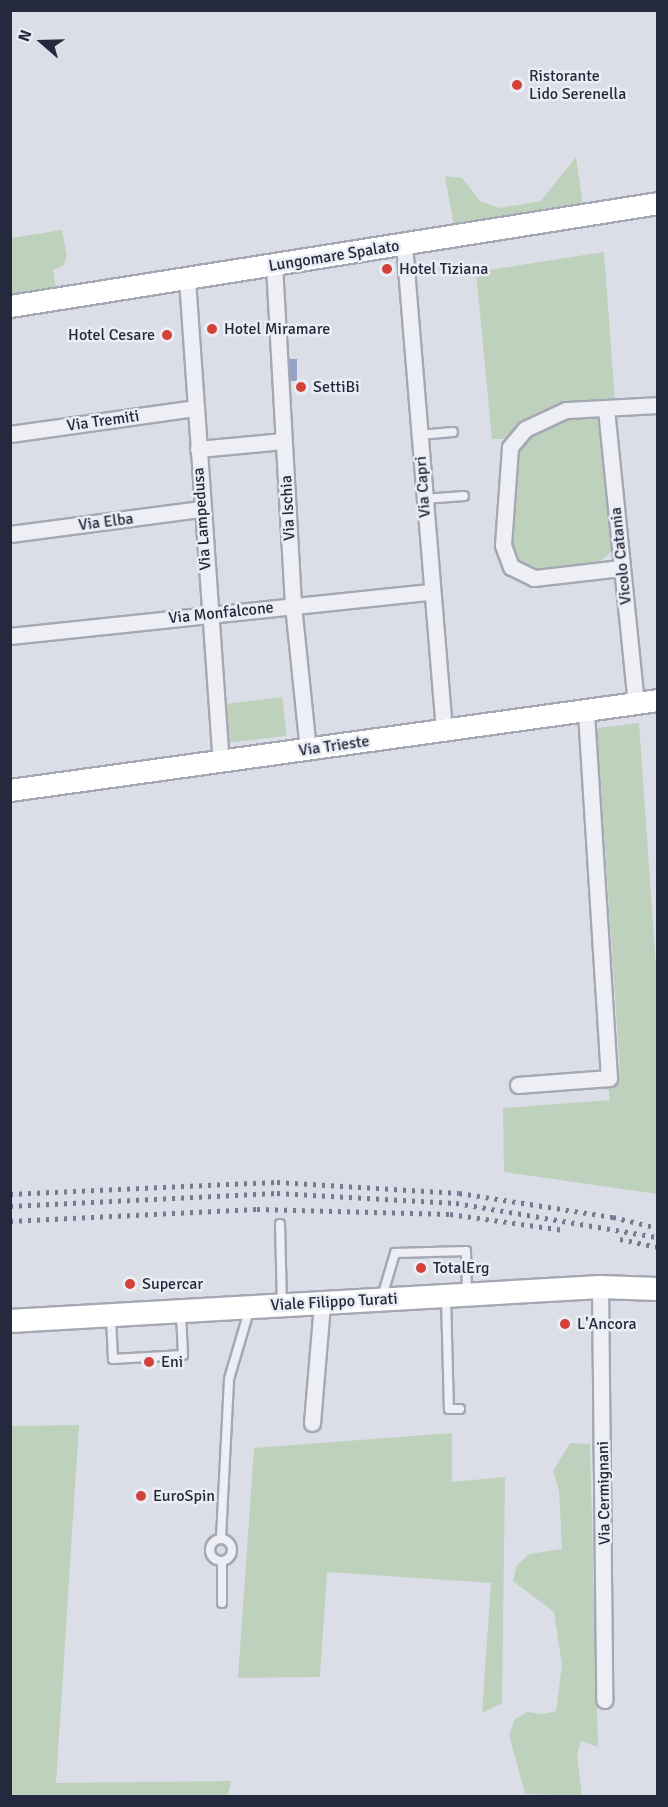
<!DOCTYPE html>
<html>
<head>
<meta charset="utf-8">
<style>
  body { margin:0 }
  #map { position:relative; width:668px; height:1807px; overflow:hidden; background:#dcdee7; font-family:Signika,sans-serif }
  div>[style] { position:absolute }
  [style*='--x'] { left:calc(var(--x)*1px); top:calc(var(--y)*1px); width:calc(var(--w)*1px); rotate:calc(var(--a)*1deg) }
  .green>* { inset:0; background:#bdd1bc; transform-origin:0 0 }
  .water>* { inset:0; background:#94a3c9; transform-origin:0 0 }
  .roads { filter:drop-shadow(2px 0 #a5a8b4) drop-shadow(-2px 0 #a5a8b4) drop-shadow(0 2px #a5a8b4) drop-shadow(0 -2px #a5a8b4) }
  .lane>* { height:8px; margin:-4px; padding:0 4px; transform-origin:4px; border-radius:4px; background:#eeeff5 }
  .lane>.ring { margin:-4px; padding:0; box-sizing:content-box; background:none; border:8px solid #eeeff5; border-radius:50% }
  .street>* { height:15px; margin:-7.5px; padding:0 7.5px; transform-origin:7.5px; border-radius:7.5px; background:#eeeff5 }
  .secondary>* { height:21px; margin:-10.5px; padding:0 10.5px; transform-origin:10.5px; border-radius:10.5px; background:#fff }
  .primary>* { height:22px; margin:-11px; padding:0 11px; transform-origin:11px; border-radius:11px; background:#fff }
  .rail>* { height:4.5px; margin-top:-2.25px; transform-origin:0; background:repeating-linear-gradient(90deg,#757991 0 3px,transparent 0 9px) }
  .dots>* { width:16px; height:16px; translate:-50% -50%; box-sizing:border-box; border:3px solid #ebedf4; border-radius:50% }
  span { translate:-50% -50%; white-space:nowrap; text-align:center; line-height:1.15; -webkit-text-stroke:5px #ebedf4; paint-order:stroke }
  .poi-label { font-size:16px; color:#25293d }
  .left { translate:0 -50%; text-align:left }
  .right { translate:-100% -50%; text-align:right }
  .street-label { font-size:16px; color:#25293d }
  .frame { position:absolute; inset:0; border:12px solid #25293d; pointer-events:none }
  .north { position:absolute; left:12px; top:12px; width:60px; height:60px; -webkit-text-stroke:4px #ebedf4; paint-order:stroke; rotate:290deg; font-size:16px; font-weight:700; line-height:24px; text-align:center; color:#25293d }
  .north::after { content:''; display:block; margin:auto; width:21px; height:27px; background:#25293d; clip-path:polygon(50% 0,100% 100%,50% 72%,0 100%) }
</style>
</head>
<body>
<div id="map">
  <div class="green">
    <i style="clip-path:polygon(576px 157px,583px 205px,454px 227px,445px 176px,462px 178px,480px 201px,499px 208px,541px 201px)"></i>
    <i style="clip-path:polygon(62px 230px,67px 256px,63px 266px,53px 270px,56px 290px,11px 297px,11px 238px)"></i>
    <i style="clip-path:polygon(604px 252px,615px 402px,555px 407px,504px 439px,492px 439px,476px 272px)"></i>
    <i style="clip-path:polygon(578px 413px,600px 415px,615px 548px,601px 561px,536px 572px,513px 560px,508px 549px,513px 448px,553px 421px)"></i>
    <i style="left:282px;top:697px;width:39px;height:60px;rotate:83deg"></i>
    <i style="clip-path:polygon(639px 723px,657px 981px,657px 1194px,504px 1172px,503px 1108px,610px 1100px,608px 1085px,620px 1072px,597px 728px)"></i>
    <i style="clip-path:polygon(79px 1425px,56px 1783px,231px 1781px,228px 1796px,11px 1796px,11px 1426px)"></i>
    <i style="clip-path:polygon(452px 1433px,452px 1482px,505px 1477px,502px 1703px,482px 1713px,491px 1583px,327px 1572px,320px 1677px,238px 1678px,254px 1448px)"></i>
    <i style="clip-path:polygon(570px 1443px,590px 1444px,598px 1747px,581px 1741px,577px 1755px,582px 1796px,525px 1794px,509px 1735px,515px 1719px,527px 1712px,543px 1714px,556px 1711px,562px 1665px,554px 1612px,513px 1581px,517px 1565px,529px 1554px,562px 1549px,559px 1491px,553px 1471px)"></i>
  </div>
  <div class="water">
    <i style="left:289px;top:359px;width:8px;height:22px"></i>
  </div>
  <div class="roads">
    <div class="lane">
      <i style="--x:419;--y:435;--w:34;--a:-5"></i>
      <i style="--x:424;--y:499;--w:40;--a:-4.3"></i>
      <i style="--x:280;--y:1224;--w:80;--a:88.6"></i>
      <i style="--x:382;--y:1297;--w:46;--a:-73.5"></i>
      <i style="--x:395;--y:1253;--w:71;--a:-1.6"></i>
      <i style="--x:466;--y:1251;--w:43;--a:88.7"></i>
      <i style="--x:446;--y:1297;--w:112;--a:88.5"></i>
      <i style="--x:449;--y:1409;--w:11;--a:0"></i>
      <i style="--x:111;--y:1317;--w:42;--a:87.3"></i>
      <i style="--x:113;--y:1359;--w:70;--a:-3.3"></i>
      <i style="--x:183;--y:1355;--w:41;--a:-92.8"></i>
      <i style="--x:221;--y:1538;--w:159;--a:-87.1"></i>
      <i style="--x:229;--y:1379;--w:71;--a:-73.6"></i>
      <i class="ring" style="left:210px;top:1539px;width:14px;height:14px"></i>
      <i style="--x:222;--y:1561;--w:42;--a:90"></i>
    </div>
    <div class="street">
      <i style="--x:404;--y:244;--w:489;--a:85.3"></i>
      <i style="--x:274;--y:265;--w:341;--a:86.8"></i>
      <i style="--x:293;--y:605;--w:146;--a:84.1"></i>
      <i style="--x:187;--y:279;--w:482;--a:86"></i>
      <i style="--x:606;--y:409;--w:296;--a:84.2"></i>
      <i style="--x:10;--y:434;--w:188;--a:-8"></i>
      <i style="--x:198;--y:449;--w:86;--a:-5.3"></i>
      <i style="--x:10;--y:534;--w:193;--a:-7.5"></i>
      <i style="--x:621;--y:568;--w:88;--a:173.4"></i>
      <i style="--x:534;--y:578;--w:25;--a:-154"></i>
      <i style="--x:511;--y:567;--w:23;--a:-110"></i>
      <i style="--x:503;--y:545;--w:98;--a:-85.9"></i>
      <i style="--x:510;--y:447;--w:23;--a:-50"></i>
      <i style="--x:525;--y:429;--w:45;--a:-24.9"></i>
      <i style="--x:566;--y:410;--w:92;--a:-3.1"></i>
      <i style="--x:10;--y:636;--w:424;--a:-6"></i>
      <i style="--x:518;--y:1085;--w:91;--a:-4.4"></i>
      <i style="--x:609;--y:1078;--w:367;--a:-93.6"></i>
      <i style="--x:600;--y:1287;--w:413;--a:89.4"></i>
      <i style="--x:312;--y:1423;--w:120;--a:-85.2"></i>
    </div>
    <div class="secondary">
      <i style="--x:10;--y:306;--w:656;--a:-9.03"></i>
      <i style="--x:10;--y:790;--w:654;--a:-7.91"></i>
    </div>
    <div class="primary">
      <i style="--x:10;--y:1321;--w:591;--a:-3.3"></i>
      <i style="--x:600;--y:1287;--w:58;--a:2"></i>
    </div>
  </div>
  <div class="rail">
    <i style="--x:10;--y:1194;--w:267;--a:-2.6"></i>
    <i style="--x:277;--y:1182;--w:182;--a:3.5"></i>
    <i style="--x:459;--y:1193;--w:156;--a:8.9"></i>
    <i style="--x:613;--y:1217;--w:46;--a:13.7"></i>
    <i style="--x:10;--y:1206;--w:267;--a:-2.8"></i>
    <i style="--x:277;--y:1193;--w:179;--a:3.2"></i>
    <i style="--x:456;--y:1203;--w:205;--a:9.6"></i>
    <i style="--x:10;--y:1221;--w:247;--a:-2.8"></i>
    <i style="--x:257;--y:1209;--w:193;--a:1.5"></i>
    <i style="--x:450;--y:1214;--w:115;--a:8"></i>
    <i style="--x:620;--y:1239;--w:39;--a:12"></i>
  </div>
  <div class="dots">
    <i style="left:517px;top:85px;background:#d34239"></i>
    <i style="left:387px;top:269px;background:#d34239"></i>
    <i style="left:212px;top:329px;background:#d34239"></i>
    <i style="left:167px;top:335px;background:#d34239"></i>
    <i style="left:301px;top:387px;background:#d34239"></i>
    <i style="left:421px;top:1268px;background:#d34239"></i>
    <i style="left:130px;top:1284px;background:#d34239"></i>
    <i style="left:565px;top:1324px;background:#d34239"></i>
    <i style="left:149px;top:1362px;background:#d34239"></i>
    <i style="left:141px;top:1496px;background:#d34239"></i>
  </div>
  <div class="poi-label">
    <span class="left" style="left:529px;top:85px">Ristorante<br>Lido Serenella</span>
    <span class="left" style="left:399px;top:269px">Hotel Tiziana</span>
    <span class="left" style="left:224px;top:329px">Hotel Miramare</span>
    <span class="right" style="left:155px;top:335px">Hotel Cesare</span>
    <span class="left" style="left:313px;top:387px">SettiBi</span>
    <span class="left" style="left:433px;top:1268px">TotalErg</span>
    <span class="left" style="left:142px;top:1284px">Supercar</span>
    <span class="left" style="left:577px;top:1324px">L'Ancora</span>
    <span class="left" style="left:161px;top:1362px">Eni</span>
    <span class="left" style="left:153px;top:1496px">EuroSpin</span>
  </div>
  <div class="street-label">
    <span style="left:334px;top:256px;rotate:-9deg">Lungomare Spalato</span>
    <span style="left:103px;top:421px;rotate:-8deg">Via Tremiti</span>
    <span style="left:423px;top:487px;rotate:-94deg">Via Capri</span>
    <span style="left:288px;top:508px;rotate:-93deg">Via Ischia</span>
    <span style="left:202px;top:519px;rotate:-94deg">Via Lampedusa</span>
    <span style="left:106px;top:522px;rotate:-7deg">Via Elba</span>
    <span style="left:621px;top:556px;rotate:-96deg">Vicolo Catania</span>
    <span style="left:221px;top:613px;rotate:-6deg">Via Monfalcone</span>
    <span style="left:334px;top:746px;rotate:-8deg">Via Trieste</span>
    <span style="left:334px;top:1302px;rotate:-3deg">Viale Filippo Turati</span>
    <span style="left:604px;top:1493px;rotate:-91deg">Via Cermignani</span>
  </div>
  <div class="frame"></div>
  <div class="north">N</div>
</div>
</body>
</html>
